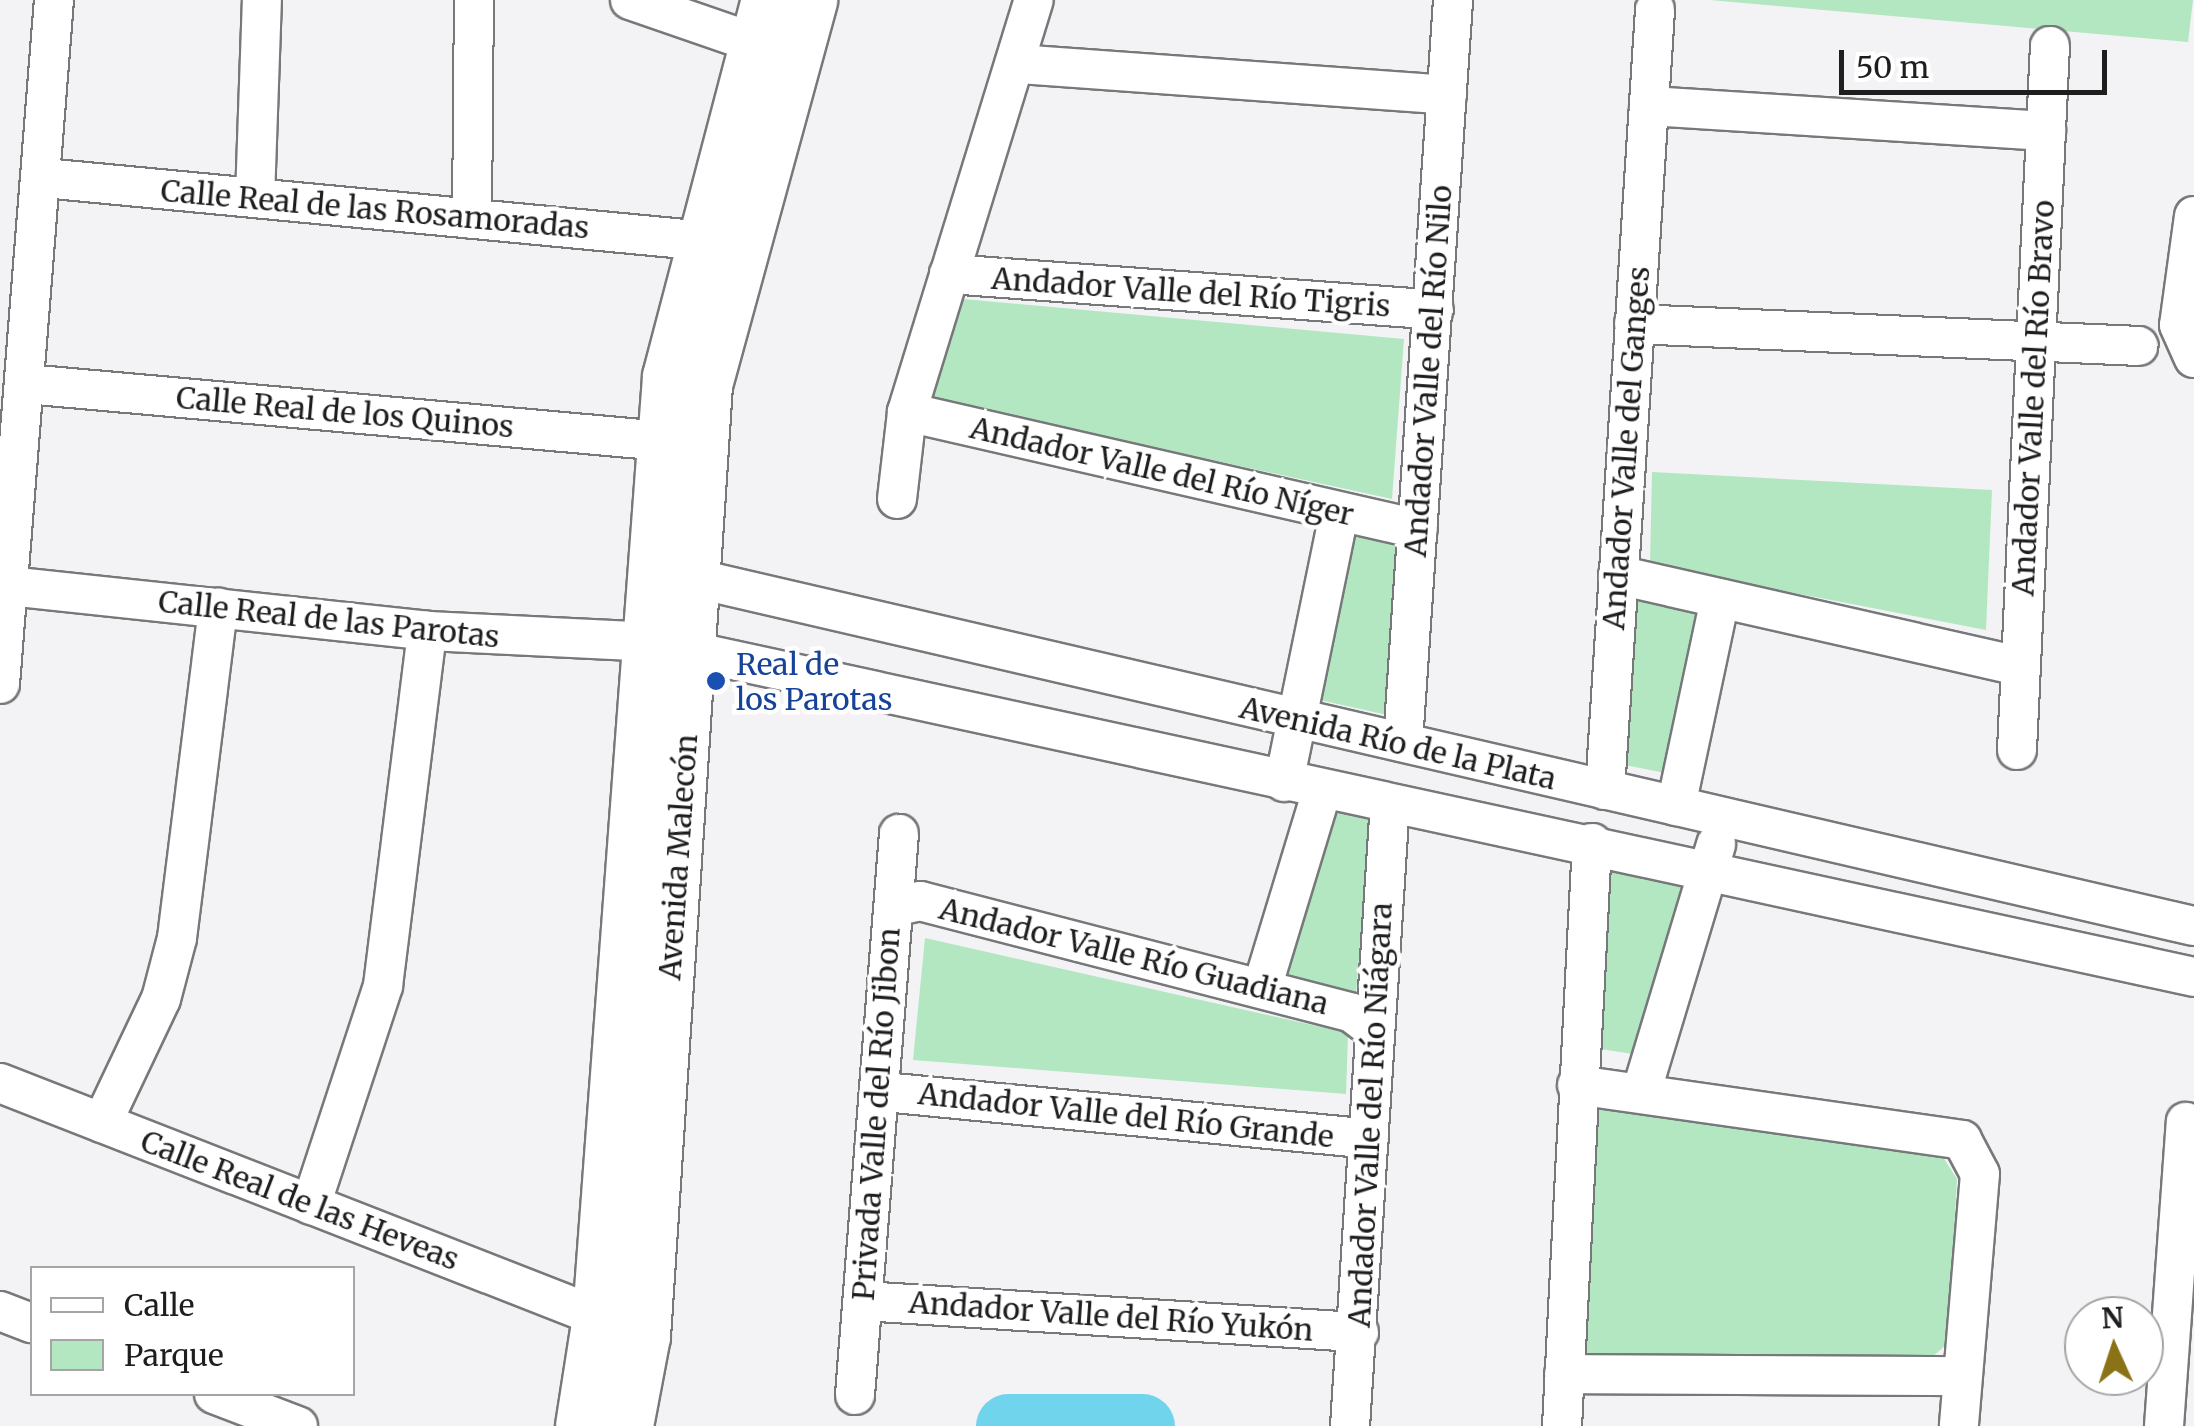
<!DOCTYPE html>
<html>
<head>
<meta charset="utf-8">
<style>
  body { margin:0 }
  #map { position:relative; width:2194px; height:1426px; overflow:hidden; background:#f3f3f5; font-family:Merriweather,serif }
  div>[style] { position:absolute }
  [style*='--x'] { left:calc(var(--x)*1px); top:calc(var(--y)*1px); width:calc(var(--w)*1px); rotate:calc(var(--a)*1deg) }
  .green>* { inset:0; background:#b2e7c1 }
  .river>* { height:65px; margin:-32.5px; padding:0 32.5px; transform-origin:32.5px; border-radius:32.5px; background:#70d4ed }
  .roads { filter:drop-shadow(2px 0 #77787a) drop-shadow(-2px 0 #77787a) drop-shadow(0 2px #77787a) drop-shadow(0 -2px #77787a) }
  .street>* { height:38px; margin:-19px; padding:0 19px; transform-origin:19px; border-radius:19px; background:#fff }
  .secondary>* { height:52px; margin:-26px; padding:0 26px; transform-origin:26px; border-radius:26px; background:#fff }
  .dots>* { width:28px; height:28px; translate:-50% -50%; box-sizing:border-box; border:5px solid #fff; border-radius:50% }
  span { translate:-50% -50%; white-space:nowrap; text-align:center; line-height:1.15; -webkit-text-stroke:9px #fff; paint-order:stroke }
  .street-label { font-size:30px; color:#1e1e1f }
  .transit-label { font-size:30px; color:#164399 }
  .left { translate:0 -50%; text-align:left }
  .legend { position:absolute; left:30px; top:1266px; width:325px; height:130px; box-sizing:border-box; background:#fff; border:2px solid #a5a5a5; margin:0; padding:12px 18px; list-style:none; font-size:30px; color:#1e1e1f }
  .legend li { display:flex; align-items:center; gap:20px; height:50px }
  .legend b { width:50px; border:2px solid #a5a5a5 }
  .north { position:absolute; left:2064px; top:1296px; width:100px; height:100px; box-sizing:border-box; background:#fff; border:2px solid #a5a5a5; border-radius:50%; rotate:357deg; font-size:28px; font-weight:700; line-height:40px; text-align:center; color:#1e1e1f }
  .north::after { content:''; display:block; margin:auto; width:35px; height:45px; background:#897316; clip-path:polygon(50% 0,100% 100%,50% 72%,0 100%) }
  .scale { position:absolute; left:1839px; top:50px; width:268px; height:45px; box-sizing:border-box; border:5px solid #1e1e1f; border-top:0; padding-left:12px; font-size:30px; line-height:35px; white-space:nowrap; color:#1e1e1f; -webkit-text-stroke:8px #fff; paint-order:stroke }
</style>
</head>
<body>
<div id="map">
  <div class="green">
    <i style="clip-path:polygon(1710px 0,2193px 0,2188px 42px)"></i>
    <i style="clip-path:polygon(963px 299px,1404px 339px,1392px 499px,932px 399px)"></i>
    <i style="clip-path:polygon(1652px 472px,1992px 490px,1986px 630px,1650px 565px)"></i>
    <i style="clip-path:polygon(1350px 534px,1400px 545px,1387px 715px,1320px 700px)"></i>
    <i style="clip-path:polygon(1632px 597px,1700px 611px,1665px 773px,1620px 764px)"></i>
    <i style="clip-path:polygon(1329px 803px,1371px 812px,1356px 993px,1280px 974px)"></i>
    <i style="clip-path:polygon(1607px 865px,1687px 880px,1633px 1054px,1594px 1048px)"></i>
    <i style="clip-path:polygon(925px 938px,1348px 1033px,1346px 1094px,913px 1060px)"></i>
    <i style="clip-path:polygon(1598px 1102px,1941px 1154px,1957px 1179px,1948px 1343px,1930px 1359px,1585px 1355px)"></i>
  </div>
  <div class="river">
    <i style="--x:1008;--y:1426;--w:134;--a:0"></i>
  </div>
  <div class="roads">
    <div class="street">
      <i style="--x:630;--y:0;--w:132;--a:19"></i>
      <i style="--x:1018;--y:64;--w:430;--a:4.1"></i>
      <i style="--x:1649;--y:106;--w:398;--a:3.6"></i>
      <i style="--x:44;--y:178;--w:664;--a:5.44"></i>
      <i style="--x:255;--y:198;--w:198;--a:-88"></i>
      <i style="--x:2194;--y:216;--w:110;--a:97.8"></i>
      <i style="--x:2179;--y:325;--w:36;--a:66"></i>
      <i style="--x:472;--y:219;--w:219;--a:-89.5"></i>
      <i style="--x:949;--y:274;--w:486;--a:4.2"></i>
      <i style="--x:1634;--y:324;--w:505;--a:2.49"></i>
      <i style="--x:26;--y:384;--w:641;--a:5.11"></i>
      <i style="--x:907;--y:412;--w:524;--a:12.9"></i>
      <i style="--x:897;--y:499;--w:88;--a:-83.4"></i>
      <i style="--x:907;--y:412;--w:431;--a:-72.9"></i>
      <i style="--x:672;--y:573;--w:1562;--a:13.06"></i>
      <i style="--x:1618;--y:575;--w:412;--a:12.8"></i>
      <i style="--x:9;--y:586;--w:420;--a:6.1"></i>
      <i style="--x:427;--y:631;--w:223;--a:2.8"></i>
      <i style="--x:650;--y:642;--w:1580;--a:12.24"></i>
      <i style="--x:0;--y:684;--w:686;--a:-85.49"></i>
      <i style="--x:1403;--y:742;--w:744;--a:-86.14"></i>
      <i style="--x:2017;--y:750;--w:705;--a:-87.32"></i>
      <i style="--x:1284;--y:782;--w:275;--a:-78.4"></i>
      <i style="--x:1605;--y:790;--w:782;--a:-86.33"></i>
      <i style="--x:1676;--y:806;--w:212;--a:-78"></i>
      <i style="--x:894;--y:907;--w:27;--a:-13"></i>
      <i style="--x:920;--y:901;--w:446;--a:14.5"></i>
      <i style="--x:1352;--y:1013;--w:21;--a:37"></i>
      <i style="--x:1262;--y:988;--w:207;--a:-73.1"></i>
      <i style="--x:0;--y:1083;--w:643;--a:21.34"></i>
      <i style="--x:1577;--y:1085;--w:389;--a:8.1"></i>
      <i style="--x:1962;--y:1140;--w:38;--a:62"></i>
      <i style="--x:1980;--y:1174;--w:253;--a:94.8"></i>
      <i style="--x:884;--y:1092;--w:487;--a:5.5"></i>
      <i style="--x:1641;--y:1093;--w:260;--a:-73.2"></i>
      <i style="--x:102;--y:1123;--w:137;--a:-64.6"></i>
      <i style="--x:161;--y:999;--w:63;--a:-75.3"></i>
      <i style="--x:177;--y:938;--w:333;--a:-82.9"></i>
      <i style="--x:311;--y:1205;--w:231;--a:-71.8"></i>
      <i style="--x:383;--y:986;--w:358;--a:-82.9"></i>
      <i style="--x:863;--y:1301;--w:497;--a:3.6"></i>
      <i style="--x:0;--y:1311;--w:34;--a:21"></i>
      <i style="--x:1564;--y:1374;--w:395;--a:0.3"></i>
      <i style="--x:214;--y:1394;--w:90;--a:20.9"></i>
      <i style="--x:855;--y:1395;--w:563;--a:-85.52"></i>
      <i style="--x:1350;--y:1426;--w:624;--a:-86.33"></i>
      <i style="--x:1562;--y:1426;--w:584;--a:-87.05"></i>
      <i style="--x:2164;--y:1426;--w:305;--a:-85.9"></i>
    </div>
    <div class="secondary">
      <i style="--x:582;--y:1426;--w:110;--a:-81.1"></i>
      <i style="--x:599;--y:1317;--w:943;--a:-85.74"></i>
      <i style="--x:669;--y:377;--w:390;--a:-75.3"></i>
      <i style="--x:627;--y:1426;--w:92;--a:-79.3"></i>
      <i style="--x:644;--y:1336;--w:953;--a:-86.27"></i>
      <i style="--x:706;--y:385;--w:399;--a:-74.7"></i>
    </div>
  </div>
  <div class="dots">
    <i style="left:716px;top:681px;background:#1a4fb4"></i>
  </div>
  <div class="street-label">
    <span style="left:375px;top:209px;rotate:5deg">Calle Real de las Rosamoradas</span>
    <span style="left:1191px;top:292px;rotate:4deg">Andador Valle del Río Tigris</span>
    <span style="left:1428px;top:371px;rotate:-86deg">Andador Valle del Río Nilo</span>
    <span style="left:2033px;top:398px;rotate:-87deg">Andador Valle del Río Bravo</span>
    <span style="left:345px;top:412px;rotate:5deg">Calle Real de los Quinos</span>
    <span style="left:1626px;top:448px;rotate:-86deg">Andador Valle del Ganges</span>
    <span style="left:1162px;top:471px;rotate:13deg">Andador Valle del Río Níger</span>
    <span style="left:329px;top:619px;rotate:6deg">Calle Real de las Parotas</span>
    <span style="left:1398px;top:743px;rotate:13deg">Avenida Río de la Plata</span>
    <span style="left:678px;top:857px;rotate:-86deg">Avenida Malecón</span>
    <span style="left:1134px;top:956px;rotate:14deg">Andador Valle Río Guadiana</span>
    <span style="left:876px;top:1114px;rotate:-86deg">Privada Valle del Río Jibon</span>
    <span style="left:1126px;top:1115px;rotate:6deg">Andador Valle del Río Grande</span>
    <span style="left:1370px;top:1115px;rotate:-87deg">Andador Valle del Río Niágara</span>
    <span style="left:300px;top:1200px;rotate:21deg">Calle Real de las Heveas</span>
    <span style="left:1111px;top:1316px;rotate:4deg">Andador Valle del Río Yukón</span>
  </div>
  <div class="transit-label">
    <span class="left" style="left:736px;top:681px">Real de<br>los Parotas</span>
  </div>
  <ul class="legend">
  <li><b style="height:12px;background:#fff"></b>Calle</li>
  <li><b style="height:28px;background:#b2e7c1"></b>Parque</li>
  </ul>
  <div class="north">N</div>
  <div class="scale">50 m</div>
</div>
</body>
</html>
